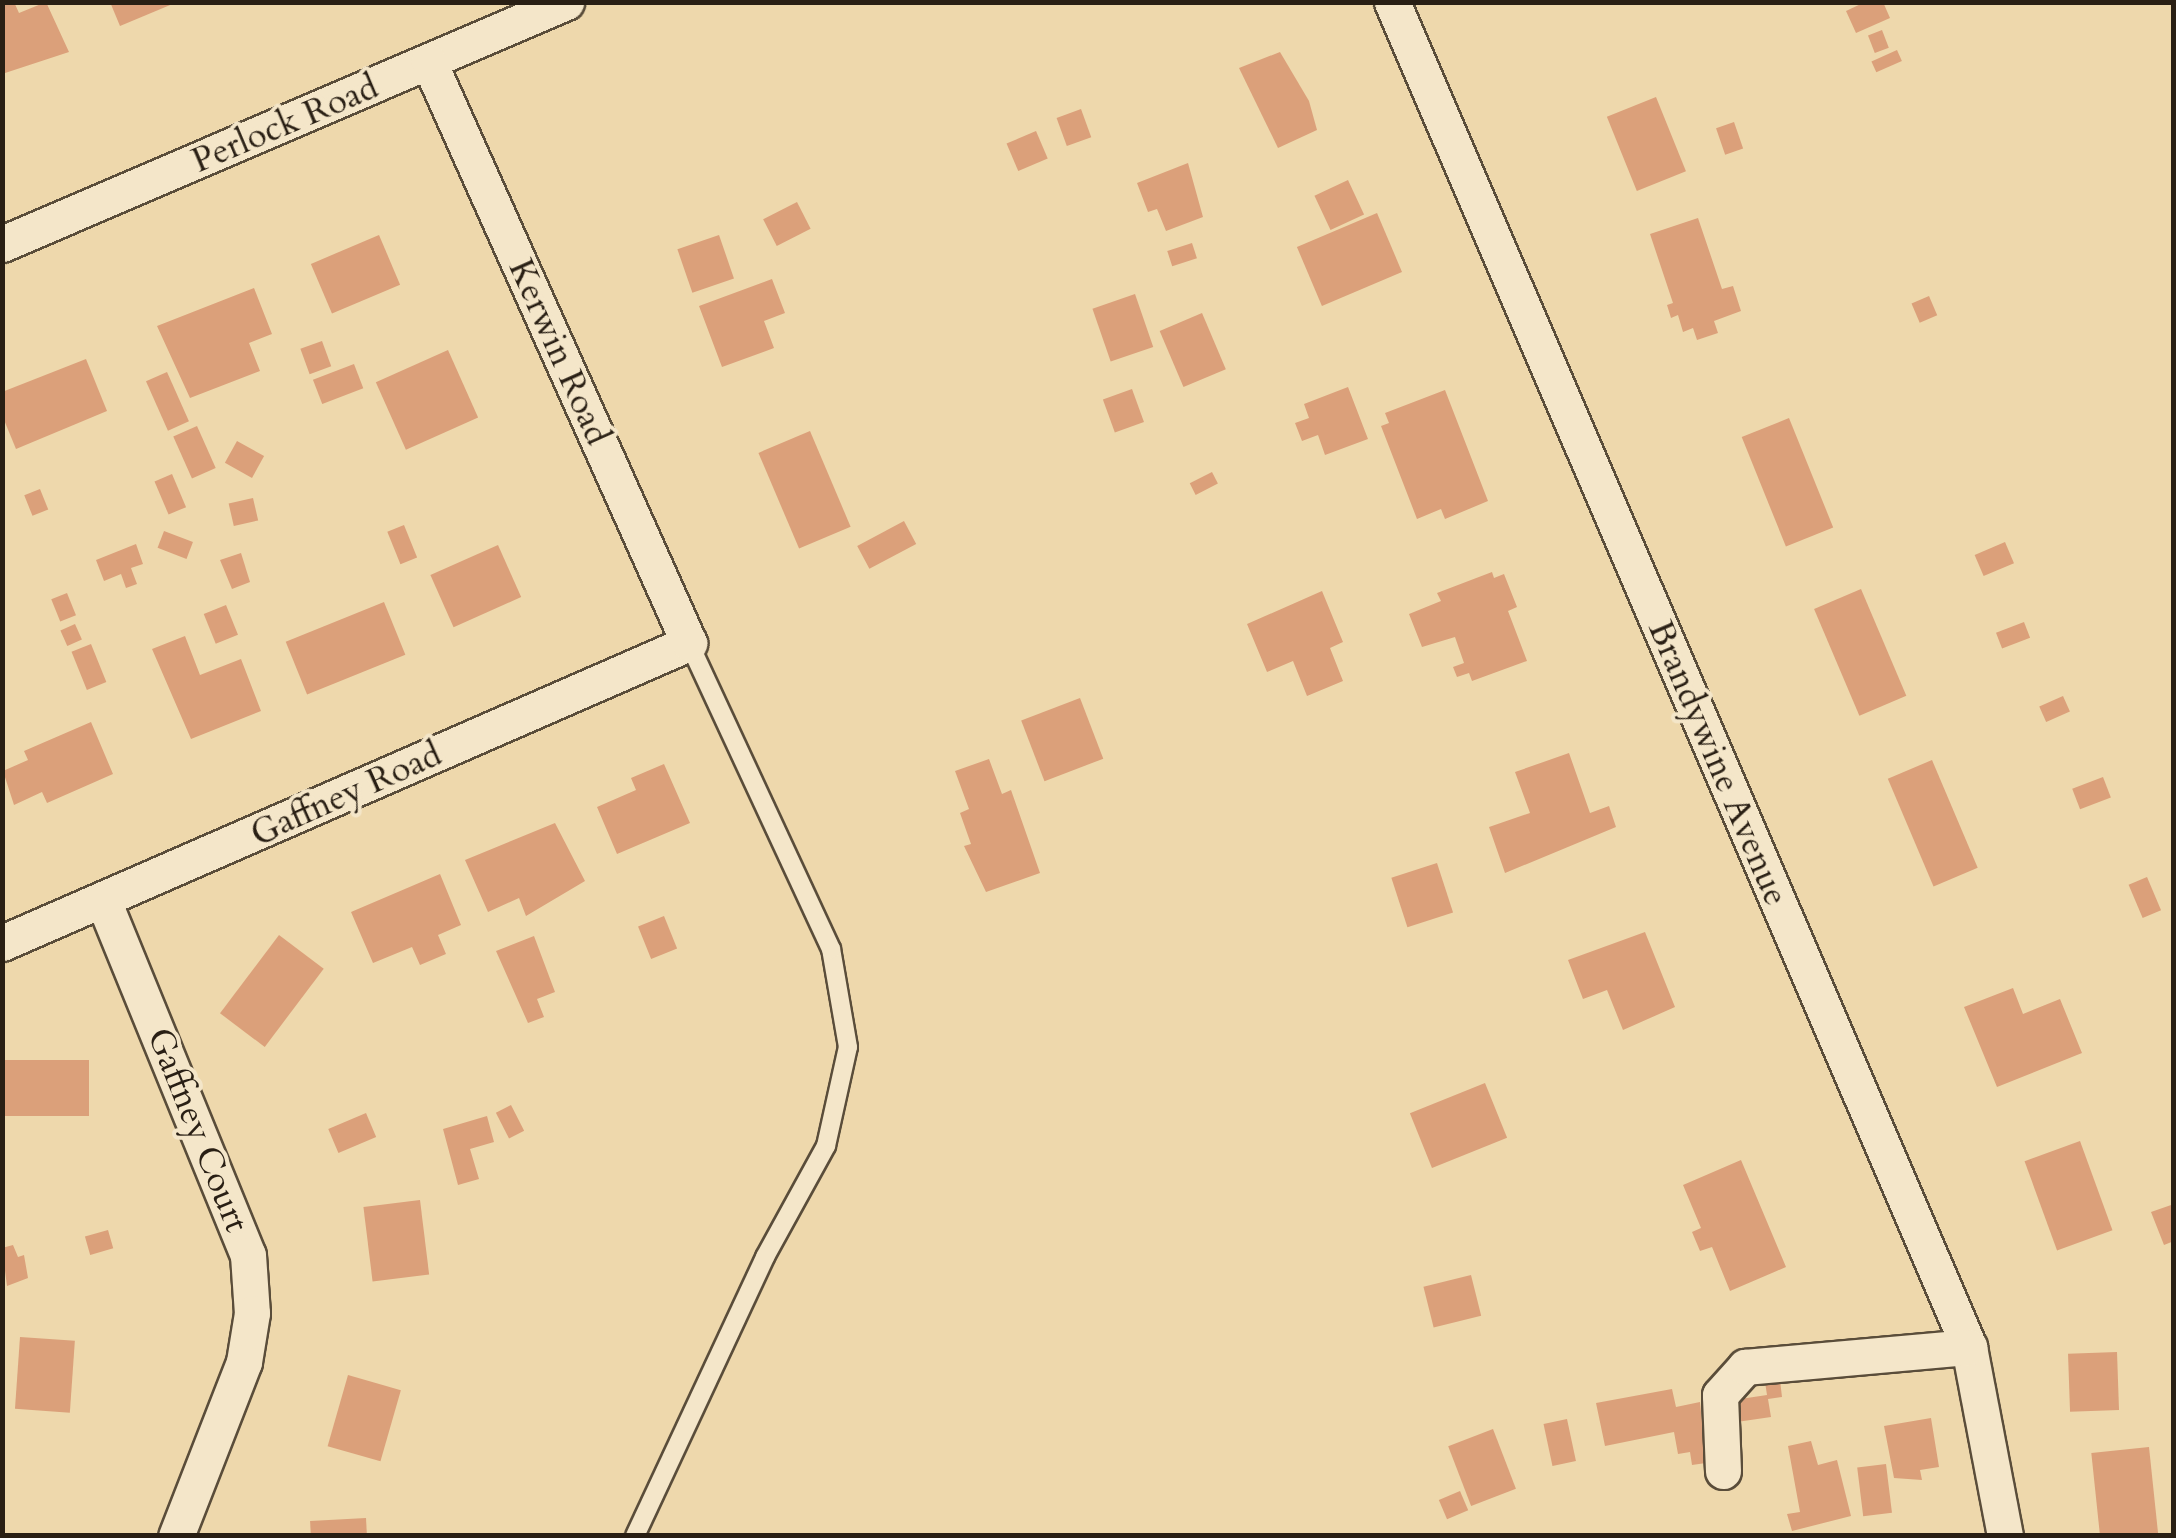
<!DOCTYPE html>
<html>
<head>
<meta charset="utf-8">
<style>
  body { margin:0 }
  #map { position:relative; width:2176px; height:1538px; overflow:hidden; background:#eed8ac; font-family:Cardo,serif }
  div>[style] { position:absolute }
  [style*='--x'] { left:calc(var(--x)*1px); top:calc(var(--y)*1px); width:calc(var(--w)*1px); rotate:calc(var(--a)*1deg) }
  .building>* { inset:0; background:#dba07a; transform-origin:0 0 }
  .roads { filter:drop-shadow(2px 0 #5a4d3a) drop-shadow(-2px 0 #5a4d3a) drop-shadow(0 2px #5a4d3a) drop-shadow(0 -2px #5a4d3a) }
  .lane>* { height:18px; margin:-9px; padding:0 9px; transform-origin:9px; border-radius:9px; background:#f4e6c9 }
  .street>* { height:35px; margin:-17.5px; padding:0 17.5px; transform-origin:17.5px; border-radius:17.5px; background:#f4e6c9 }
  span { translate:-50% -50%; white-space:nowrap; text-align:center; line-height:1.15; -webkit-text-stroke:8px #f4e6c9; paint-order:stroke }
  .street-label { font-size:35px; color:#291f14 }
  .frame { position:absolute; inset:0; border:5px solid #291f14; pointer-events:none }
</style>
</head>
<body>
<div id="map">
  <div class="building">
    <i style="clip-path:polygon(2px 2px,14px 2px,19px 13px,46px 2px,69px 52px,2px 74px)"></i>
    <i style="clip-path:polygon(110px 2px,175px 2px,175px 3px,120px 26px)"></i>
    <i style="clip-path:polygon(1865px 2px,1883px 2px,1890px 18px,1856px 33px,1846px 11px)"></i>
    <i style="left:1882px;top:30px;width:19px;height:15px;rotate:69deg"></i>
    <i style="left:1897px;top:50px;width:12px;height:28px;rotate:66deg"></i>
    <i style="clip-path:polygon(1280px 52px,1309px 101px,1317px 130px,1278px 148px,1239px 68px)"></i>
    <i style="left:1656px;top:97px;width:80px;height:53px;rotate:68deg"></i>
    <i style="left:1081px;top:109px;width:30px;height:26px;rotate:70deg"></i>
    <i style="left:1734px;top:122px;width:28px;height:19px;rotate:71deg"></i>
    <i style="left:1036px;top:131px;width:30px;height:32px;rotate:67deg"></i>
    <i style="clip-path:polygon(1188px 163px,1203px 217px,1166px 231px,1157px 209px,1148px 212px,1137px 183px)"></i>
    <i style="left:1348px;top:180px;width:38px;height:37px;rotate:65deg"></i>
    <i style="left:797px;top:202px;width:30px;height:38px;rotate:63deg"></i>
    <i style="left:1377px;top:213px;width:64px;height:87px;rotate:67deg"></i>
    <i style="clip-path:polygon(1698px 218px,1722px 289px,1733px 286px,1741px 311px,1714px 321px,1718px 333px,1697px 340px,1693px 328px,1683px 332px,1678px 315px,1671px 318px,1667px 305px,1673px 303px,1650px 234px)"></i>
    <i style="left:379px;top:235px;width:54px;height:74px;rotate:67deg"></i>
    <i style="left:719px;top:235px;width:46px;height:44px;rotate:71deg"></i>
    <i style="left:1192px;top:243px;width:16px;height:26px;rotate:72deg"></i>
    <i style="clip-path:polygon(772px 279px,785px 313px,764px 321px,774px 348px,722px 367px,699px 306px)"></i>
    <i style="clip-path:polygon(254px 288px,272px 334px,249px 343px,260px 371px,190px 398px,157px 326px)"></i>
    <i style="left:1135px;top:294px;width:56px;height:45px;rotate:71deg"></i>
    <i style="left:1929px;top:296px;width:21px;height:19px;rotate:67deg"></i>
    <i style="left:1202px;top:313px;width:61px;height:46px;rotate:67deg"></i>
    <i style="left:322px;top:341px;width:27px;height:23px;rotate:70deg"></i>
    <i style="left:448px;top:350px;width:74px;height:79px;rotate:66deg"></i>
    <i style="clip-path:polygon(86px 359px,107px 411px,16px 449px,2px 415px,2px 392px)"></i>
    <i style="left:354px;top:364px;width:26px;height:44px;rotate:69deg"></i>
    <i style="left:167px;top:372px;width:54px;height:23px;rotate:66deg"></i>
    <i style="clip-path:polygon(1348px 387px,1368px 439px,1325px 455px,1318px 435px,1302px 441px,1295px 423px,1309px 418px,1304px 404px)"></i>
    <i style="left:1132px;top:389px;width:35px;height:31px;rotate:70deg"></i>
    <i style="clip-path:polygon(1445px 390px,1488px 501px,1445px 519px,1441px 509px,1417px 519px,1381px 426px,1389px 423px,1385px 413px)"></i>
    <i style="left:1789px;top:418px;width:118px;height:51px;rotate:68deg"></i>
    <i style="left:197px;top:426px;width:46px;height:26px;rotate:66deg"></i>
    <i style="left:810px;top:431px;width:104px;height:56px;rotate:67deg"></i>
    <i style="left:237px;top:441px;width:31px;height:25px;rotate:29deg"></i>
    <i style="left:1212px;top:472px;width:13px;height:25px;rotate:63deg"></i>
    <i style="left:172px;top:474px;width:36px;height:19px;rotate:67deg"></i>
    <i style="left:40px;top:489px;width:22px;height:17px;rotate:68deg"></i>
    <i style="left:253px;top:498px;width:23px;height:25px;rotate:77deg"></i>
    <i style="left:904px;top:521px;width:26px;height:53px;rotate:62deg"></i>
    <i style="left:404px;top:525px;width:35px;height:18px;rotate:68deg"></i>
    <i style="left:164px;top:531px;width:31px;height:18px;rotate:21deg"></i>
    <i style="left:2005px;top:542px;width:23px;height:33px;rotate:67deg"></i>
    <i style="clip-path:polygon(136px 544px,143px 564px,131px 568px,137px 584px,126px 588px,121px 574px,104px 581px,96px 560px)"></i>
    <i style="left:498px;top:545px;width:57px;height:74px;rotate:66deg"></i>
    <i style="clip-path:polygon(241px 553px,250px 582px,232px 589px,220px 560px)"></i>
    <i style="clip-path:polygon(1492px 572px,1494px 578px,1504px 574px,1517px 607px,1508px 611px,1527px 661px,1472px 681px,1469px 673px,1457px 677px,1453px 667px,1464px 663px,1455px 637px,1422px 647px,1409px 614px,1441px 601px,1437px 593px)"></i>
    <i style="left:1861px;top:589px;width:116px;height:51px;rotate:67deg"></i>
    <i style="clip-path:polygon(1322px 591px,1343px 642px,1330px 648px,1343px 681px,1307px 696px,1293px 661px,1267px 672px,1247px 624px)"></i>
    <i style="left:67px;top:593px;width:24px;height:17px;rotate:68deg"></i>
    <i style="left:384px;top:602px;width:57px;height:106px;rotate:68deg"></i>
    <i style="left:226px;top:605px;width:32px;height:24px;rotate:68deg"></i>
    <i style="left:2024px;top:622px;width:17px;height:30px;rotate:69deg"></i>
    <i style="left:75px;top:624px;width:17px;height:16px;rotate:66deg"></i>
    <i style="clip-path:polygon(185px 636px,200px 675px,241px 659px,261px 711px,191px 739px,152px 649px)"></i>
    <i style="left:91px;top:644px;width:41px;height:21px;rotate:68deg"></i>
    <i style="left:2063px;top:696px;width:17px;height:26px;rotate:66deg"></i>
    <i style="left:1080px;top:698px;width:65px;height:63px;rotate:69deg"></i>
    <i style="clip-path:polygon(91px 722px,113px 774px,47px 803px,42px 792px,14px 805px,3px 771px,28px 760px,24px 751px)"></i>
    <i style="clip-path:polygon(1569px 753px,1590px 813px,1609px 806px,1616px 827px,1505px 873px,1489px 827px,1530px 813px,1515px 772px)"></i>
    <i style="clip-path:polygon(989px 759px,1002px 794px,1011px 790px,1040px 873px,986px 892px,964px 846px,971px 844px,960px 813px,969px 809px,955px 771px)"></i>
    <i style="left:1932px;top:760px;width:117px;height:48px;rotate:67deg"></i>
    <i style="clip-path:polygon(664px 764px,690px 823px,617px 854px,597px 807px,636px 790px,631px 778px)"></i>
    <i style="left:2103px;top:777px;width:22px;height:33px;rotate:69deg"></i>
    <i style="clip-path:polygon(555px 823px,585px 881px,526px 916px,519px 898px,488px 912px,465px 860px)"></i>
    <i style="left:1437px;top:863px;width:52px;height:48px;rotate:72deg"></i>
    <i style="clip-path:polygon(440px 874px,461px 925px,438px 935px,446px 954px,420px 965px,412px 947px,373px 963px,351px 912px)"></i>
    <i style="left:2147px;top:877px;width:36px;height:20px;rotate:67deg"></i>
    <i style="left:664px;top:916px;width:35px;height:28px;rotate:68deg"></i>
    <i style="clip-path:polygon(1645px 932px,1675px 1007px,1623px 1030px,1607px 990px,1583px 999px,1568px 960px)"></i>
    <i style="left:279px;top:935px;width:56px;height:98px;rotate:37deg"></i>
    <i style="clip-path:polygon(534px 936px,555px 992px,537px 999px,544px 1017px,528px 1023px,496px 951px)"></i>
    <i style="clip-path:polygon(2013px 988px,2023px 1014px,2060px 999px,2082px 1053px,1997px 1087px,1964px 1007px)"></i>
    <i style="left:89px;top:1060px;width:56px;height:87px;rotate:90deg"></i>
    <i style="left:1485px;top:1083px;width:59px;height:81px;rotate:68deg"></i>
    <i style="left:511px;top:1105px;width:29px;height:17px;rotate:63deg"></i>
    <i style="left:366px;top:1113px;width:26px;height:41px;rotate:67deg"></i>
    <i style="clip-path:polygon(487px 1116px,494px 1142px,470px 1149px,479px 1179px,458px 1185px,443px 1129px)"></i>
    <i style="left:2080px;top:1141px;width:95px;height:59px;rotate:70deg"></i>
    <i style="clip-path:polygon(1741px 1160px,1786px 1267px,1730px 1291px,1712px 1247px,1700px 1251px,1692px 1232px,1701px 1228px,1683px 1185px)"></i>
    <i style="left:420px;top:1200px;width:75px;height:57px;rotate:83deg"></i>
    <i style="clip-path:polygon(2174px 1204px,2174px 1241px,2164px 1245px,2151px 1212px)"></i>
    <i style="left:108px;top:1230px;width:19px;height:24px;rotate:74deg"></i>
    <i style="clip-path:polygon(13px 1245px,18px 1257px,24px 1255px,28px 1278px,7px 1286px,2px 1248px)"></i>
    <i style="left:1471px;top:1275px;width:42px;height:49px;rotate:76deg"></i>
    <i style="left:20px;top:1337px;width:55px;height:72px;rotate:4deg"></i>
    <i style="left:2117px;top:1352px;width:58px;height:49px;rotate:88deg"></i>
    <i style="left:348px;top:1375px;width:55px;height:74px;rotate:16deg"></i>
    <i style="clip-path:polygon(1780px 1380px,1782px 1397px,1768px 1399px,1771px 1417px,1730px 1423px,1727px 1401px,1767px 1395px,1765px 1382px)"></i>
    <i style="clip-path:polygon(1672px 1389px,1676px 1407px,1700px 1402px,1706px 1463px,1692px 1465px,1690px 1452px,1678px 1454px,1674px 1432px,1605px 1446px,1596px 1403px)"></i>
    <i style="clip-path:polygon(1931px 1418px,1939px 1467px,1920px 1470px,1922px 1480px,1894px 1478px,1884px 1426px)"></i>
    <i style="left:1567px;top:1419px;width:43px;height:24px;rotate:78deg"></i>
    <i style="left:1493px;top:1429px;width:64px;height:48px;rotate:69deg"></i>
    <i style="clip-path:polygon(1811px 1441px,1818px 1465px,1837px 1460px,1851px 1516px,1792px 1531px,1787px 1514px,1800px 1512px,1788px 1446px)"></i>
    <i style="left:2149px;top:1447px;width:87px;height:58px;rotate:84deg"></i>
    <i style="left:1886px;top:1464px;width:49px;height:29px;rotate:83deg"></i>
    <i style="left:1460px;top:1491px;width:21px;height:23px;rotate:67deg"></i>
    <i style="left:366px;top:1518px;width:18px;height:56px;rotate:87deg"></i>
  </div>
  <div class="roads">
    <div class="lane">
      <i style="--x:635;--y:1536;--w:308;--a:-65"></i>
      <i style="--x:765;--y:1257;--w:127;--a:-61.2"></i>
      <i style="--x:826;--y:1146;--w:101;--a:-77.5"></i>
      <i style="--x:848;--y:1047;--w:99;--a:-99.8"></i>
      <i style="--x:831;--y:949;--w:337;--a:-114.9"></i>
    </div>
    <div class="street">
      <i style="--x:1392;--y:2;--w:1464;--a:66.78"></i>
      <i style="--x:1969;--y:1347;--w:192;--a:79.2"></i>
      <i style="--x:2;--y:244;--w:614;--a:-23.22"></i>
      <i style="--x:103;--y:900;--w:383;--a:67.8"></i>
      <i style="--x:248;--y:1255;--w:58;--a:86.1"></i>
      <i style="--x:252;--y:1313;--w:50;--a:99.3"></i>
      <i style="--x:244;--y:1362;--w:187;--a:111.3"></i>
      <i style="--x:2;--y:943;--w:750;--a:-23.59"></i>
      <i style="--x:689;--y:643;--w:637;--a:-114.11"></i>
      <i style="--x:1723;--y:1471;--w:76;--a:-92.3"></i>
      <i style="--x:1720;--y:1395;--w:38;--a:-48"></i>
      <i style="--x:1745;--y:1367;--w:225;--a:-5.1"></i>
    </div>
  </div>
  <div class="street-label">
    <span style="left:285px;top:124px;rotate:-23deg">Perlock Road</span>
    <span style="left:559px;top:352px;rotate:66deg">Kerwin Road</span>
    <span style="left:1718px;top:763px;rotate:67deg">Brandywine Avenue</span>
    <span style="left:346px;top:794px;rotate:-24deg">Gaffney Road</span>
    <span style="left:198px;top:1130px;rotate:68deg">Gaffney Court</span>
  </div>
  <div class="frame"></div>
</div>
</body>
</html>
